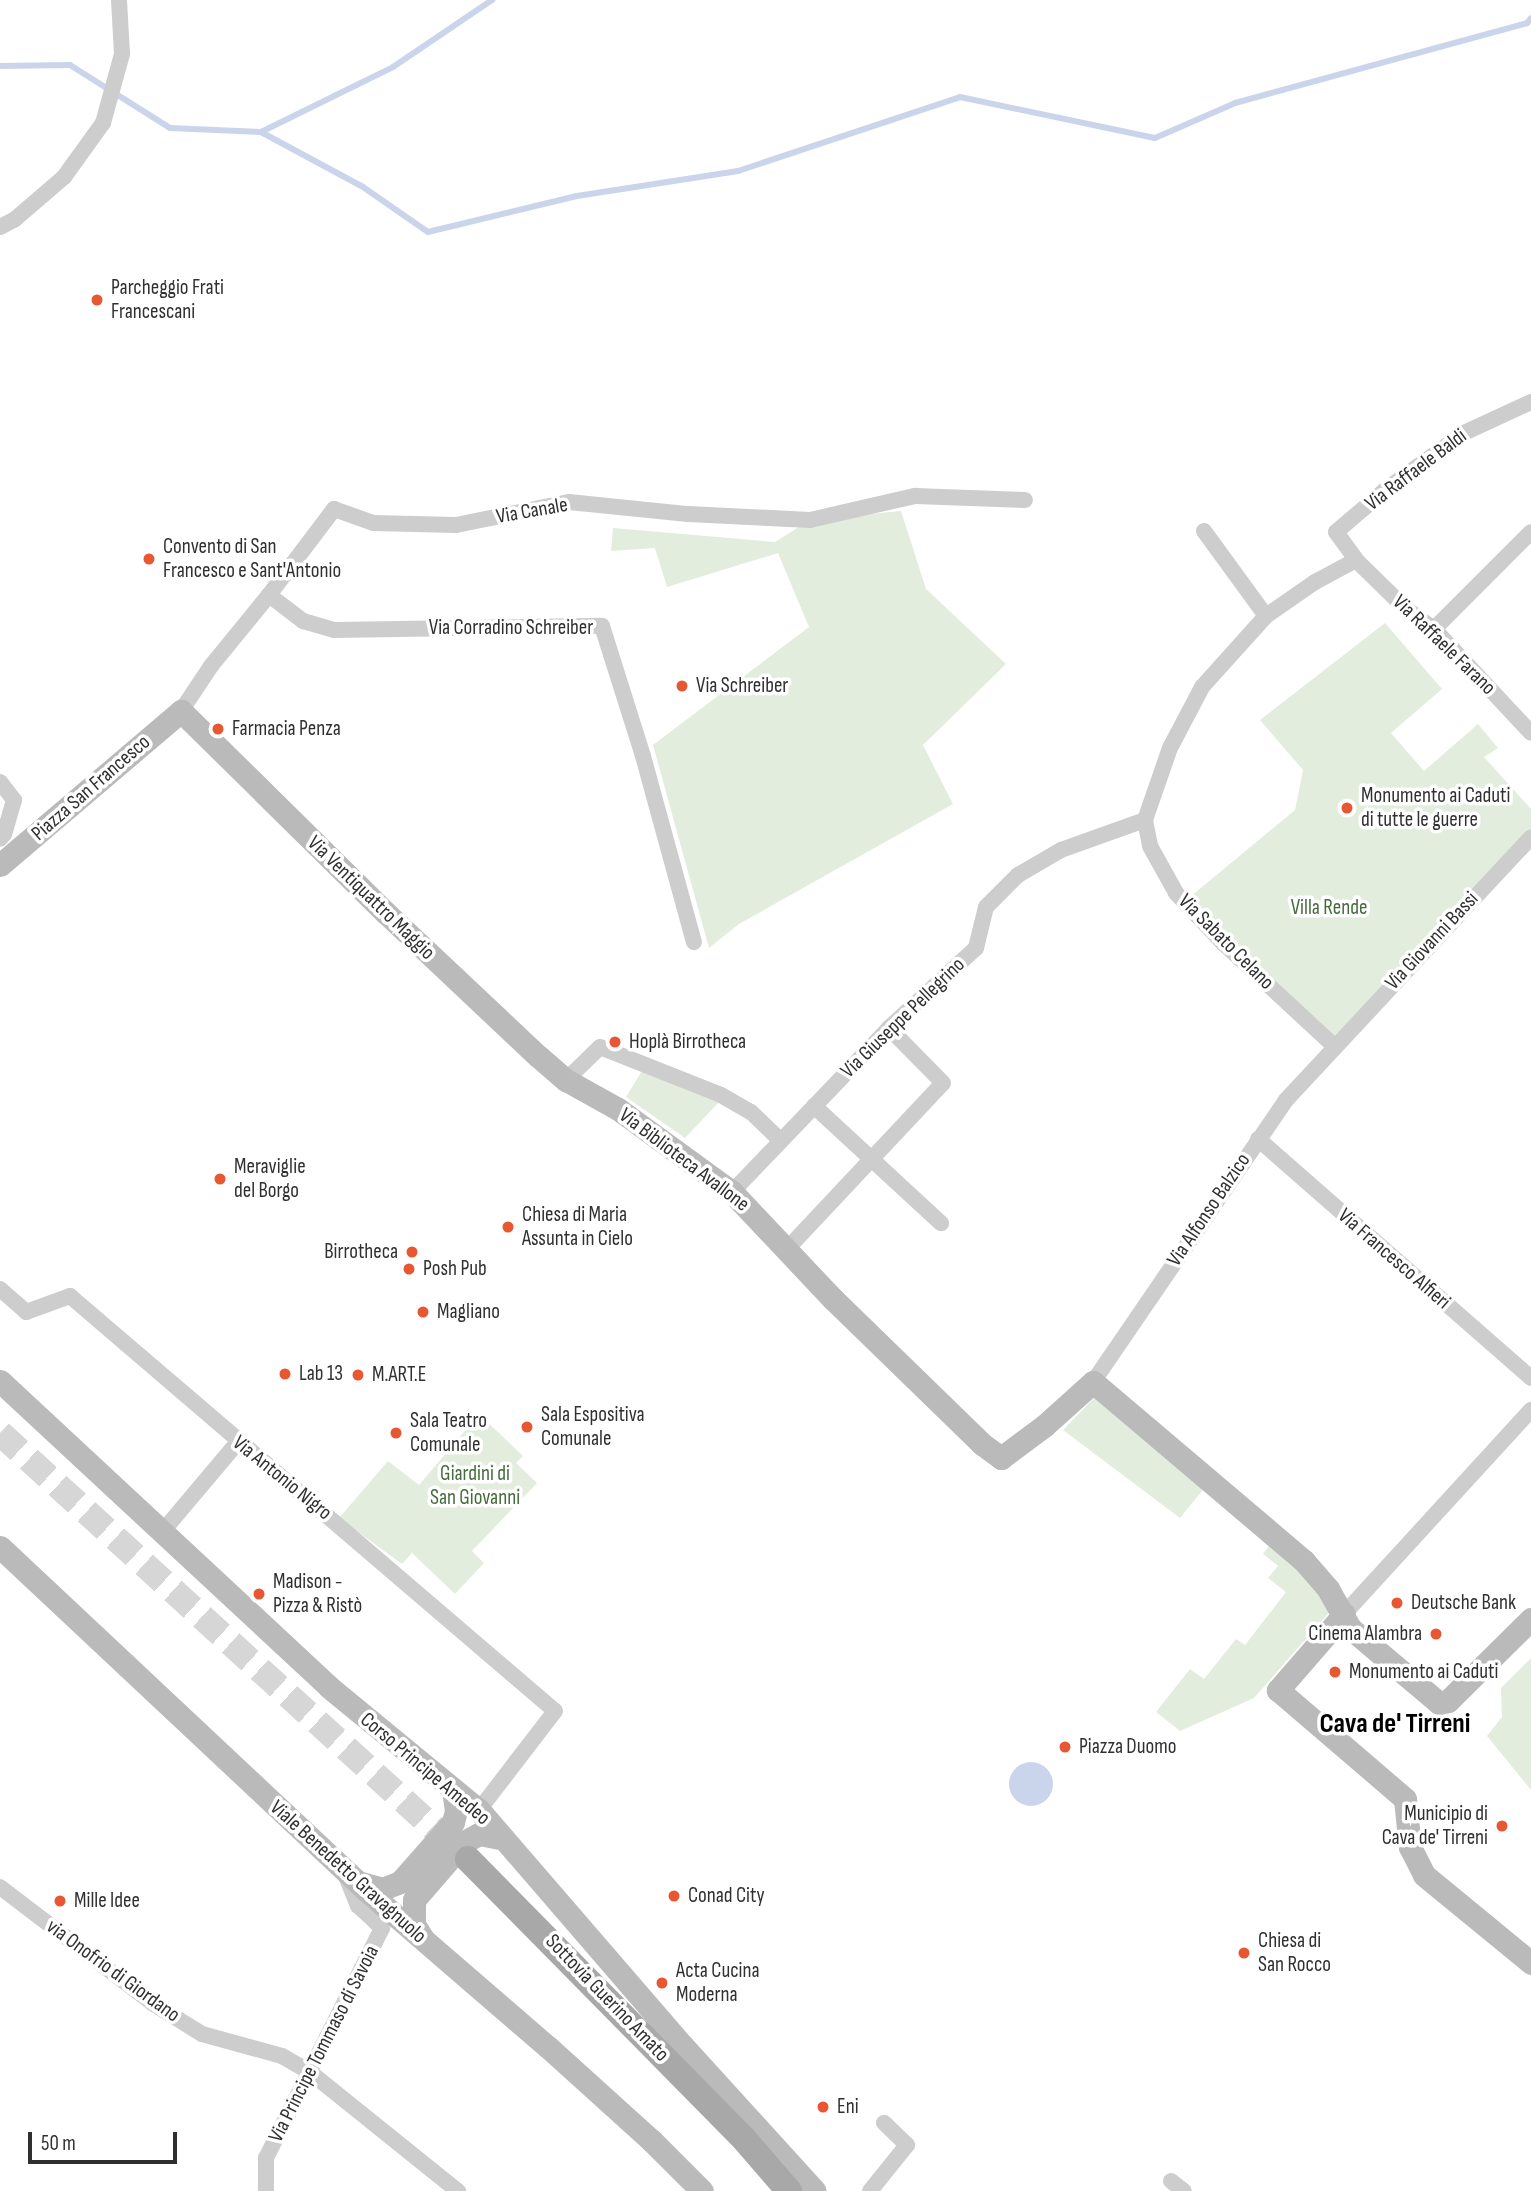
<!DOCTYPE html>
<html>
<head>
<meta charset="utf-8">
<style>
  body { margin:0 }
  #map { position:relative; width:1531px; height:2191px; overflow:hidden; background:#fff; font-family:"Sofia Sans Condensed",sans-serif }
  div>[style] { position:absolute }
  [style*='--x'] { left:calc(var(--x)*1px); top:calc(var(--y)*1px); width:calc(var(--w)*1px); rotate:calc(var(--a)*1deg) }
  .green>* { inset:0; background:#e2edde }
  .water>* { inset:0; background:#cad5ec }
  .round { border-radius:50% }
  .stream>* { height:6px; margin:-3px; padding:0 3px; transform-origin:3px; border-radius:3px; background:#cad5ec }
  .primary-tunnel>* { height:26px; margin-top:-13px; transform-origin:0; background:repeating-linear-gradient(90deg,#d6d6d6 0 26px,transparent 0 39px) }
  .street>* { height:16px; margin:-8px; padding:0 8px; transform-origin:8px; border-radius:8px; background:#cdcdcd }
  .secondary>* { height:23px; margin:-11.5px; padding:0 11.5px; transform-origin:11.5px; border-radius:11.5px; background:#bababa }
  .primary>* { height:26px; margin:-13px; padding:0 13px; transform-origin:13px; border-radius:13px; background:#a8a8a8 }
  .dots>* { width:19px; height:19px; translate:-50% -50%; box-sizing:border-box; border:4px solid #fff; border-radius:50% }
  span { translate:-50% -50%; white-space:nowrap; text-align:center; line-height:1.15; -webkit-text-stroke:7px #fff; paint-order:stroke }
  .poi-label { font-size:21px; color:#303030 }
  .left { translate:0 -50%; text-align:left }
  .right { translate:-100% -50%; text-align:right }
  .street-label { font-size:21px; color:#303030 }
  .park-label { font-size:21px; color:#456c3c }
  .district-label { font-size:28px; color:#000; font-weight:700 }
  .scale { position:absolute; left:28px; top:2132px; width:149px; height:32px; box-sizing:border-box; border:4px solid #303030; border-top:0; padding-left:9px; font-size:21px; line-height:24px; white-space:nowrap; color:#303030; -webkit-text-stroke:5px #fff; paint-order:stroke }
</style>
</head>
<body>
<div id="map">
  <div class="green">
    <i style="clip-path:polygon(901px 511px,926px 589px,1006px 664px,923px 745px,953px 804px,739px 924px,709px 948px,653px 745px,809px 627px,778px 553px,667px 587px,655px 548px,611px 551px,613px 528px,775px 542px,810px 520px)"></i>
    <i style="clip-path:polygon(1385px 623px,1442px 689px,1391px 733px,1424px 771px,1478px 724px,1498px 748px,1484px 757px,1531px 809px,1531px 837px,1334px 1046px,1184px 902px,1295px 810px,1303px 770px,1260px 720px)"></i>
    <i style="clip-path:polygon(643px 1069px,720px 1101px,685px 1138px,626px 1097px)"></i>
    <i style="clip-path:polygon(1097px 1395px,1206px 1486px,1180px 1518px,1063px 1430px)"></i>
    <i style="clip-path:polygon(479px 1414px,523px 1456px,516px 1463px,537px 1483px,472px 1551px,484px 1563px,455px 1594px,412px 1553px,402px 1564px,339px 1518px,388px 1461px,419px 1485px)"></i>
    <i style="clip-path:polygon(1272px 1542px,1332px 1609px,1254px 1698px,1180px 1731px,1156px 1712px,1190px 1669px,1204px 1679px,1236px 1639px,1245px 1645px,1286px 1592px,1268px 1578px,1278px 1566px,1263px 1554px)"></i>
    <i style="clip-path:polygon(1531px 1658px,1531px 1790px,1487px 1736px,1502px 1717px,1501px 1688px)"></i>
  </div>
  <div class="water">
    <i class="round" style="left:1009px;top:1762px;width:44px;height:44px"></i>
  </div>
  <div class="stream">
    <i style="--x:0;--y:66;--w:70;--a:-0.8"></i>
    <i style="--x:70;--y:65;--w:118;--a:32.2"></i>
    <i style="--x:170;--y:128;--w:91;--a:2.5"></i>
    <i style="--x:261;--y:132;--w:147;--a:-26.2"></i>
    <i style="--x:393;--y:67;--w:120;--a:-34.1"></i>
    <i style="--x:261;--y:132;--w:116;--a:28.3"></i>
    <i style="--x:363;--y:187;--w:79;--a:34.7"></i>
    <i style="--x:428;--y:232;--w:153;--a:-13.6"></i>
    <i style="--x:577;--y:196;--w:163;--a:-8.8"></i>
    <i style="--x:738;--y:171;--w:234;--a:-18.4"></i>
    <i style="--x:960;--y:97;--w:199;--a:11.9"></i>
    <i style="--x:1155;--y:138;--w:87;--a:-23.6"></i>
    <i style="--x:1235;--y:103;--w:303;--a:-15.3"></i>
    <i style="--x:1527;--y:23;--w:6;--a:-51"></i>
  </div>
  <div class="primary-tunnel">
    <i style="--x:0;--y:1433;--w:621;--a:42.32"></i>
  </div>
  <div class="street">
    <i style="--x:0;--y:227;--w:16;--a:-27"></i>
    <i style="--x:14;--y:220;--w:66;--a:-40.7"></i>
    <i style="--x:64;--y:177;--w:67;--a:-54.2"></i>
    <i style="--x:103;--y:123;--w:72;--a:-74.6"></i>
    <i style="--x:122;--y:54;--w:54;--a:-93.2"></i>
    <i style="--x:1531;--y:402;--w:74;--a:155.2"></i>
    <i style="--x:1464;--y:433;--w:99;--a:144.1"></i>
    <i style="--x:1384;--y:491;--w:63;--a:139.5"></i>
    <i style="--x:1336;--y:532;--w:34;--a:54"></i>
    <i style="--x:1356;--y:560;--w:69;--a:44.4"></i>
    <i style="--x:1405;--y:608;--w:36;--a:36"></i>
    <i style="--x:1434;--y:629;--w:142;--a:47"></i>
    <i style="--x:1204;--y:531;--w:105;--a:53.9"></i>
    <i style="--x:269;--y:595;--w:43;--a:37.4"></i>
    <i style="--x:303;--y:621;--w:32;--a:16"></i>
    <i style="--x:334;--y:630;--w:268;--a:-0.9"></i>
    <i style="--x:602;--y:626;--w:136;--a:72.5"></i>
    <i style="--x:643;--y:756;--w:193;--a:74.7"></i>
    <i style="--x:1434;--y:629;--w:137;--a:-45"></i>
    <i style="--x:181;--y:711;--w:54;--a:-56.3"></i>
    <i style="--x:211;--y:666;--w:92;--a:-50.8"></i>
    <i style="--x:269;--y:595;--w:108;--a:-52.9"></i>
    <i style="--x:334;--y:509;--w:41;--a:19.7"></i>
    <i style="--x:373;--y:523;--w:83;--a:1.4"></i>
    <i style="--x:456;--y:525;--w:115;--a:-11.5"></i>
    <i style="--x:569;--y:502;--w:120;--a:5.8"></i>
    <i style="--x:688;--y:514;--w:122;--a:2.8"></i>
    <i style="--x:810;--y:520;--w:108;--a:-12.9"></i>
    <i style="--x:915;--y:496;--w:110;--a:2.1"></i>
    <i style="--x:0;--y:782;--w:23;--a:52"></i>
    <i style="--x:14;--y:800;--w:35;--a:106"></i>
    <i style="--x:4;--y:834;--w:6;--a:129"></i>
    <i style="--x:1145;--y:820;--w:76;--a:-70.9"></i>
    <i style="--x:1170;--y:748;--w:69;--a:-62.3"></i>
    <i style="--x:1202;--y:687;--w:96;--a:-48"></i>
    <i style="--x:1266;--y:616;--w:60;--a:-34.8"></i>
    <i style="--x:1315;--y:582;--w:47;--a:-28.2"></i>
    <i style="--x:1145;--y:820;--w:26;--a:79"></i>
    <i style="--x:1150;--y:846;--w:54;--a:61"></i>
    <i style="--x:1176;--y:893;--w:70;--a:46.7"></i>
    <i style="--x:1224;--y:944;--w:150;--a:42.8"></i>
    <i style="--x:566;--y:1080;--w:47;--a:-44.1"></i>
    <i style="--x:600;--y:1047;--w:130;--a:21.6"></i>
    <i style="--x:721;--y:1095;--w:34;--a:30"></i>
    <i style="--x:751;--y:1112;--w:40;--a:44"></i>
    <i style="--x:814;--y:1106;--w:173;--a:42.7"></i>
    <i style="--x:1258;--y:1139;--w:363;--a:41.2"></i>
    <i style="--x:732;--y:1192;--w:227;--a:-46.2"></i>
    <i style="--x:889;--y:1028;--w:118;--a:-42.6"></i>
    <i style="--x:976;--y:948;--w:42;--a:-76.3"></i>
    <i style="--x:986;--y:907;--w:45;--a:-45"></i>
    <i style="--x:1018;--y:875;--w:50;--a:-30.2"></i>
    <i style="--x:1061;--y:850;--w:89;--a:-19.7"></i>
    <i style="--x:788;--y:1248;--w:226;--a:-46.8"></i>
    <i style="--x:943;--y:1083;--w:77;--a:-134.5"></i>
    <i style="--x:0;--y:1289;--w:35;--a:41"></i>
    <i style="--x:26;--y:1312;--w:47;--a:-20"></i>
    <i style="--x:70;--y:1296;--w:638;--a:40.55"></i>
    <i style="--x:555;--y:1711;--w:125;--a:127.5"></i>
    <i style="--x:1093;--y:1382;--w:342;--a:-55.6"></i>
    <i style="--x:1286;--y:1100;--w:359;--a:-47"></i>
    <i style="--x:163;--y:1531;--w:116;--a:-49.9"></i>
    <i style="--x:1344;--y:1614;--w:277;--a:-47.5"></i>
    <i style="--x:0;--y:1887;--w:191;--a:37.3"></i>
    <i style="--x:152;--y:2003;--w:59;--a:31.8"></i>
    <i style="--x:202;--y:2034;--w:83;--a:15.4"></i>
    <i style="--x:282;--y:2056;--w:34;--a:30"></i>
    <i style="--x:311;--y:2073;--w:189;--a:38.8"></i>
    <i style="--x:1171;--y:2181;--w:16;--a:38"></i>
    <i style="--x:266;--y:2191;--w:33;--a:-90"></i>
    <i style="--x:266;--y:2158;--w:258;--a:-63.2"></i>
    <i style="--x:382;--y:1928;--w:33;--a:-137"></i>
    <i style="--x:358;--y:1906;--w:35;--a:-112"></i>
    <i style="--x:870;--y:2191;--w:59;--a:-51.2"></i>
    <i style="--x:907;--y:2145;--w:32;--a:-136"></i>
  </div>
  <div class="secondary">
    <i style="--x:0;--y:865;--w:238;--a:-40.4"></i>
    <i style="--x:181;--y:711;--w:288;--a:44.6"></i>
    <i style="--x:386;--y:913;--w:209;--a:43.3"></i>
    <i style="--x:538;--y:1056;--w:37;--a:41"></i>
    <i style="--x:566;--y:1080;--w:60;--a:29.1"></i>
    <i style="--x:618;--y:1109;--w:141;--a:36.1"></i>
    <i style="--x:732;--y:1192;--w:147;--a:46.7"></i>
    <i style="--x:833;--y:1299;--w:208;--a:44.2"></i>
    <i style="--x:982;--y:1444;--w:24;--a:36"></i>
    <i style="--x:1001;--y:1458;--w:54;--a:-36.7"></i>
    <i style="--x:1044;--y:1426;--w:66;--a:-41.9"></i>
    <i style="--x:1093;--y:1382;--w:277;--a:40.3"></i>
    <i style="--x:1304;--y:1561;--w:37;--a:49"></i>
    <i style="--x:1328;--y:1589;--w:45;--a:60.6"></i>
    <i style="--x:1350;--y:1628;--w:116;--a:40.1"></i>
    <i style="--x:1439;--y:1703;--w:9;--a:-13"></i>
    <i style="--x:1448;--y:1701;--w:117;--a:-44.7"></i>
    <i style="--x:0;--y:1381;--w:449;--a:42.9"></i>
    <i style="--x:329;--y:1687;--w:194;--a:39.4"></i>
    <i style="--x:479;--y:1810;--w:311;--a:49.2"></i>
    <i style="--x:682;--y:2045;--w:197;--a:47.7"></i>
    <i style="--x:0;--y:1547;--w:503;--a:43.15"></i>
    <i style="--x:367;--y:1891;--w:239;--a:40.8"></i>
    <i style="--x:548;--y:2047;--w:139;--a:42.1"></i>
    <i style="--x:651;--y:2140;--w:72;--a:45"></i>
    <i style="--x:1344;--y:1614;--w:101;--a:131"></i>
    <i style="--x:1278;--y:1690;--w:167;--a:40.6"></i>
    <i style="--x:1405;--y:1799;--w:48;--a:84.1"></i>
    <i style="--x:1410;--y:1847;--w:31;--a:63"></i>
    <i style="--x:1424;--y:1875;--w:139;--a:39.4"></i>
    <i style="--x:358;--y:1882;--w:25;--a:16"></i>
    <i style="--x:382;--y:1889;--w:19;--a:-21"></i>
    <i style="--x:400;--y:1882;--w:80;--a:-48.5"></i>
    <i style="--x:453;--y:1822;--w:11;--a:-75"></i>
    <i style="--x:456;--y:1811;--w:22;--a:-98"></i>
    <i style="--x:422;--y:1937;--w:15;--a:-122"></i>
    <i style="--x:414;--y:1924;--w:24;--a:-90"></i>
    <i style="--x:414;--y:1900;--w:77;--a:-49.2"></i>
    <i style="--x:464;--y:1842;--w:17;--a:-28"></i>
    <i style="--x:479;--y:1834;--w:25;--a:11"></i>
  </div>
  <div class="primary">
    <i style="--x:468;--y:1859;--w:393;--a:45.4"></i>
    <i style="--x:744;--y:2139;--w:69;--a:49.1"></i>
  </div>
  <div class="dots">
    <i style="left:97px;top:300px;background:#e65732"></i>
    <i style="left:149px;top:559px;background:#e65732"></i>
    <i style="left:682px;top:686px;background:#e65732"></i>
    <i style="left:218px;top:729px;background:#e65732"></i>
    <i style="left:1347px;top:808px;background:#e65732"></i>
    <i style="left:615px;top:1042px;background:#e65732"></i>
    <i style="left:220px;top:1179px;background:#e65732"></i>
    <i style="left:508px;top:1227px;background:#e65732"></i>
    <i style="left:412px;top:1252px;background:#e65732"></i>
    <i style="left:409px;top:1269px;background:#e65732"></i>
    <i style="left:423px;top:1312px;background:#e65732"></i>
    <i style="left:285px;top:1374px;background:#e65732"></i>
    <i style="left:358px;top:1375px;background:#e65732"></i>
    <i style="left:527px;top:1427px;background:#e65732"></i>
    <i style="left:396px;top:1433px;background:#e65732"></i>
    <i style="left:259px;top:1594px;background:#e65732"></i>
    <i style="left:1397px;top:1603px;background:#e65732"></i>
    <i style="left:1436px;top:1634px;background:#e65732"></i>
    <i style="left:1335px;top:1672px;background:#e65732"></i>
    <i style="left:1065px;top:1747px;background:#e65732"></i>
    <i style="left:1502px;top:1826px;background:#e65732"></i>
    <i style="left:674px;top:1896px;background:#e65732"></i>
    <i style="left:60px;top:1901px;background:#e65732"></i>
    <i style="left:1244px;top:1953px;background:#e65732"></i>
    <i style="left:662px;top:1983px;background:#e65732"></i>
    <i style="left:823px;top:2107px;background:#e65732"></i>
  </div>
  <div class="poi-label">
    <span class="left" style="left:111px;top:300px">Parcheggio Frati<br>Francescani</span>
    <span class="left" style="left:163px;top:559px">Convento di San<br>Francesco e Sant'Antonio</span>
    <span class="left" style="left:696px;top:686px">Via Schreiber</span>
    <span class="left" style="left:232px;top:729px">Farmacia Penza</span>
    <span class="left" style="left:1361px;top:808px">Monumento ai Caduti<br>di tutte le guerre</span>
    <span class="left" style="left:629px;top:1042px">Hoplà Birrotheca</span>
    <span class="left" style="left:234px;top:1179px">Meraviglie<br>del Borgo</span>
    <span class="left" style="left:522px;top:1227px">Chiesa di Maria<br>Assunta in Cielo</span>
    <span class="right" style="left:398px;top:1252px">Birrotheca</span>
    <span class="left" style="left:423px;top:1269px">Posh Pub</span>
    <span class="left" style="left:437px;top:1312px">Magliano</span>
    <span class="left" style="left:299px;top:1374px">Lab 13</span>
    <span class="left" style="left:372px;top:1375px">M.ART.E</span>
    <span class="left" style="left:541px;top:1427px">Sala Espositiva<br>Comunale</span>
    <span class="left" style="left:410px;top:1433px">Sala Teatro<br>Comunale</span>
    <span class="left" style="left:273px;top:1594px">Madison -<br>Pizza &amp; Ristò</span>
    <span class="left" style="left:1411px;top:1603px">Deutsche Bank</span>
    <span class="right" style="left:1422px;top:1634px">Cinema Alambra</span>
    <span class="left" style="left:1349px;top:1672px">Monumento ai Caduti</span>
    <span class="left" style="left:1079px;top:1747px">Piazza Duomo</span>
    <span class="right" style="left:1488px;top:1826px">Municipio di<br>Cava de' Tirreni</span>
    <span class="left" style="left:688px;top:1896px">Conad City</span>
    <span class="left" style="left:74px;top:1901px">Mille Idee</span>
    <span class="left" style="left:1258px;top:1953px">Chiesa di<br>San Rocco</span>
    <span class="left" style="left:676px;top:1983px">Acta Cucina<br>Moderna</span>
    <span class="left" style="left:837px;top:2107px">Eni</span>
  </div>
  <div class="street-label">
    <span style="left:1416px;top:470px;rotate:-37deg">Via Raffaele Baldi</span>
    <span style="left:532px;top:511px;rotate:-10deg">Via Canale</span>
    <span style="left:511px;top:628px">Via Corradino Schreiber</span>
    <span style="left:1444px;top:645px;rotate:44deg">Via Raffaele Farano</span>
    <span style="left:91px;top:788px;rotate:-41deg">Piazza San Francesco</span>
    <span style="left:371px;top:898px;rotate:44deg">Via Ventiquattro Maggio</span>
    <span style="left:1432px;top:941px;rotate:-47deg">Via Giovanni Bassi</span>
    <span style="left:1226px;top:942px;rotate:45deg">Via Sabato Celano</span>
    <span style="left:903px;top:1018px;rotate:-44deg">Via Giuseppe Pellegrino</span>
    <span style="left:684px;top:1160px;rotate:37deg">Via Biblioteca Avallone</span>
    <span style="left:1209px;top:1210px;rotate:-56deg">Via Alfonso Balzico</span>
    <span style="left:1394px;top:1259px;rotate:41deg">Via Francesco Alfieri</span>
    <span style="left:282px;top:1478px;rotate:39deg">Via Antonio Nigro</span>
    <span style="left:425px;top:1769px;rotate:40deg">Corso Principe Amedeo</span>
    <span style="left:348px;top:1872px;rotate:42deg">Viale Benedetto Gravagnuolo</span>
    <span style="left:113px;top:1971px;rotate:36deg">via Onofrio di Giordano</span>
    <span style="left:607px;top:1998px;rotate:46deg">Sottovia Guerino Amato</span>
    <span style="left:324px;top:2044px;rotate:-63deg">Via Principe Tommaso di Savoia</span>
  </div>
  <div class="park-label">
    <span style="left:1329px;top:908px">Villa Rende</span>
    <span style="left:475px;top:1486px">Giardini di<br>San Giovanni</span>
  </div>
  <div class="district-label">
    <span style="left:1395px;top:1724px">Cava de' Tirreni</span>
  </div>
  <div class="scale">50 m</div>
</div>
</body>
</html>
